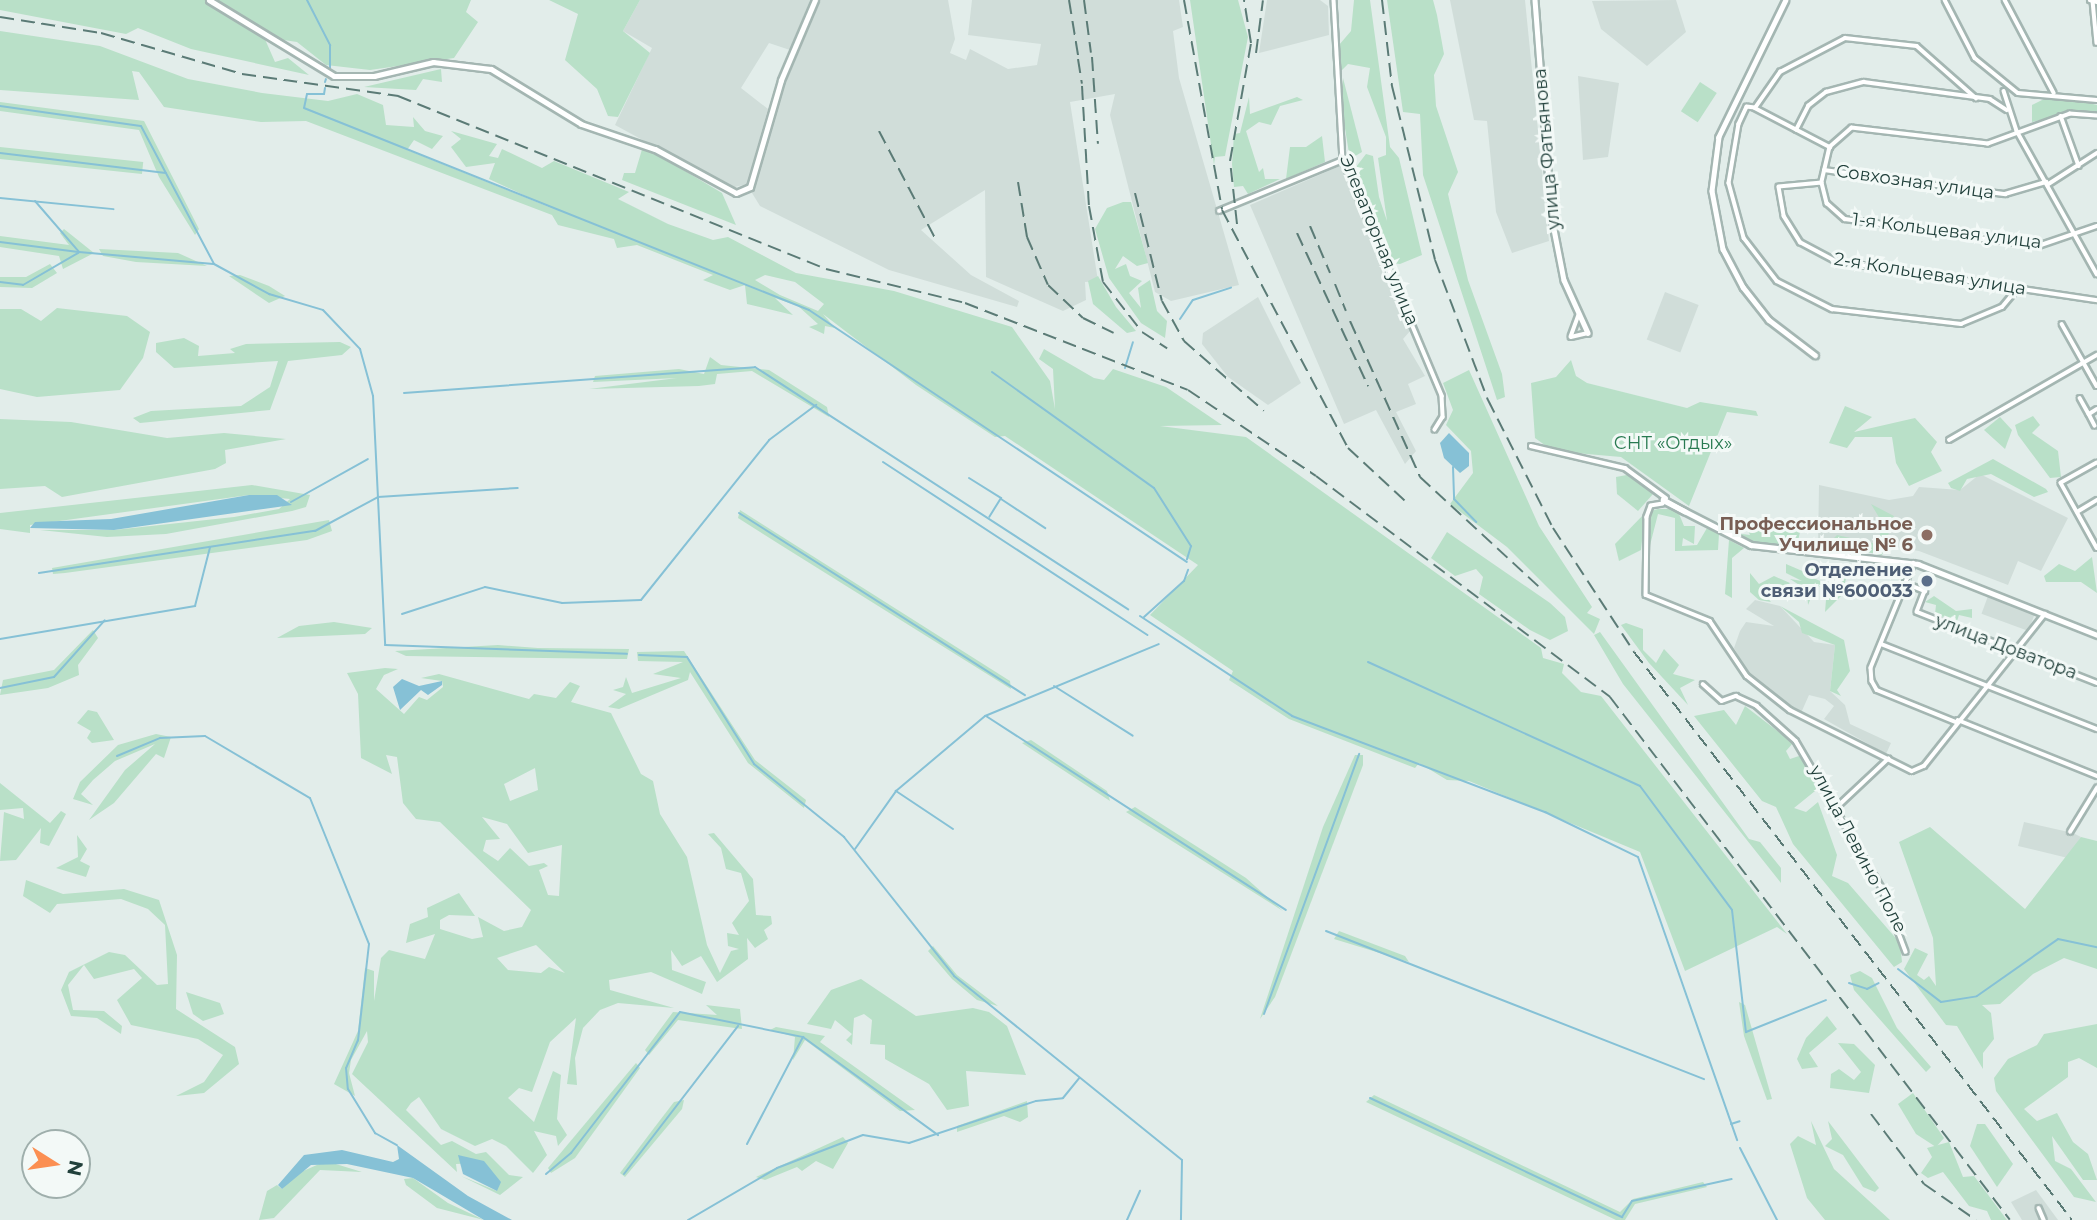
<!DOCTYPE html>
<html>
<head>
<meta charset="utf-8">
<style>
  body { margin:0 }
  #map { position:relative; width:2097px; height:1220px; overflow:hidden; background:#e2edea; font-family:Montserrat,sans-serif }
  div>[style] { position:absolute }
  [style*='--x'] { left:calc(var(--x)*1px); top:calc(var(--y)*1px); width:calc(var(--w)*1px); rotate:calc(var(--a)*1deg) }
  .built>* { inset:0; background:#d0ddd9; transform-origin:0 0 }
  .green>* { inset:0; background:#b9e0c8; transform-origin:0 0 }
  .water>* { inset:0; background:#86c1d6 }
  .stream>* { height:2px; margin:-1px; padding:0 1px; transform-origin:1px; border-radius:1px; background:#86c1d6 }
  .roads { filter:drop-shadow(2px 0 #a4b6b2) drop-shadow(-2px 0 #a4b6b2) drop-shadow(0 2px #a4b6b2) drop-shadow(0 -2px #a4b6b2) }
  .minor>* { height:3.5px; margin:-1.75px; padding:0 1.75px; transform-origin:1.75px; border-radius:1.75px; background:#fff }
  .tertiary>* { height:4.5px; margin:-2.25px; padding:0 2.25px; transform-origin:2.25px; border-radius:2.25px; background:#fff }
  .secondary>* { height:5px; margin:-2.5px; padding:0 2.5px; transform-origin:2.5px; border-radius:2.5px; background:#fff }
  .rail>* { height:2px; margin-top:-1px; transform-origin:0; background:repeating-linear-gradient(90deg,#5b7b76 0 14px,transparent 0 21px) }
  .dots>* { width:19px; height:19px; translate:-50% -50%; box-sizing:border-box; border:4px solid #f3f9f7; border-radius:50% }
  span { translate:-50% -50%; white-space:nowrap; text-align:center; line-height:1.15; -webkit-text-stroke:6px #f3f9f7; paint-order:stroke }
  .street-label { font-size:18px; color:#21403b }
  .park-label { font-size:18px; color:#287a51 }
  .education-label { font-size:18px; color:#785e54; font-weight:700 }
  .right { translate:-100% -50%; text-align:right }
  .service-label { font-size:18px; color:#4e5e75; font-weight:700 }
  .north { position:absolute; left:21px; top:1129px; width:70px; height:70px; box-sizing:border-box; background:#f3f9f7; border:2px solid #9fafac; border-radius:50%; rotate:102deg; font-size:19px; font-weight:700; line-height:28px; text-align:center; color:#21403b }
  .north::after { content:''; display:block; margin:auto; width:24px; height:32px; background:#fb8f52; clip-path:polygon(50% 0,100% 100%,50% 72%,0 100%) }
</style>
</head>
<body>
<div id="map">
  <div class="built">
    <i style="clip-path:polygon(640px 0,810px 0,790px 50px,769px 43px,741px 88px,768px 109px,747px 184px,731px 188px,615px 125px,652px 48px,623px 31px)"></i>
    <i style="clip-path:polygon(820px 0,948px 0,955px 39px,950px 53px,966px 60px,970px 49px,1008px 69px,1037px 65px,1041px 44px,968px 35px,972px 0,1179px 0,1183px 27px,1173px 31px,1179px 78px,1239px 285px,1171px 301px,1155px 292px,1110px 115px,1115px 94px,1070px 102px,1098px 281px,1085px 282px,1086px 300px,1063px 311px,986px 277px,985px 190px,921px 230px,971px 275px,1019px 301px,1017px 307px,889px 270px,760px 206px,752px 193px,786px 82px)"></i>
    <i style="clip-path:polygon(1267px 0,1320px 0,1328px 6px,1329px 35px,1259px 53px)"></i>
    <i style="clip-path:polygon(1450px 0,1525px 0,1549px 241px,1512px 253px,1496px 212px,1487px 121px,1474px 120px)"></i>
    <i style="clip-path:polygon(1676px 0,1686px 32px,1647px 66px,1601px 29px,1592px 1px)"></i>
    <i style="clip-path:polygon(1578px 76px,1619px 83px,1608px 157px,1583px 160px)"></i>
    <i style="clip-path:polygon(1340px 166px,1411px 330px,1403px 339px,1425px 376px,1408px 384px,1416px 404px,1396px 412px,1416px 451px,1405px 464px,1376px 410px,1344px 424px,1250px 205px)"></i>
    <i style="left:1665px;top:292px;width:36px;height:51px;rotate:21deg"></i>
    <i style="clip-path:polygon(1258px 297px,1301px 383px,1268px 405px,1228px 377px,1202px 344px,1203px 333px)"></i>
    <i style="clip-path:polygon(1980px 474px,2068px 518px,2041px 571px,2018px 561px,2008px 585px,1919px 551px,1883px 545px,1860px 552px,1818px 549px,1819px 485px,1889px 500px,1913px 496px,1919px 487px,1960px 490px)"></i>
    <i style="left:1988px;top:596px;width:50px;height:19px;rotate:20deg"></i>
    <i style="clip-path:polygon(1755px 600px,1780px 606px,1814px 642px,1835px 645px,1830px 691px,1845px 705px,1850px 724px,1891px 743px,1886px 754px,1824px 719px,1834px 706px,1825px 699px,1809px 695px,1801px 713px,1749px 674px,1734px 648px,1740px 631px,1746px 622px,1774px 626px,1746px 609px)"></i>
    <i style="clip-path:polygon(2024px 822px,2073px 833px,2081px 837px,2068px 858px,2018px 846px)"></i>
    <i style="clip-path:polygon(2036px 1190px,2058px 1220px,2022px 1220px,2011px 1202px)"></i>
  </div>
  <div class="green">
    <i style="clip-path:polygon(0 0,471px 0,466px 12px,478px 22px,454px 58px,370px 70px,326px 65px,297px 42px,264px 37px,275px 62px,288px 58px,309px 75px,191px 49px,138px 28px,126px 34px,0 10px)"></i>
    <i style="clip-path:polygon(549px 0,640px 0,623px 31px,650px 53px,618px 117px,608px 116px,597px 89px,565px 60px,578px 14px)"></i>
    <i style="clip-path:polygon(1190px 0,1238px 0,1248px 37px,1225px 156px,1215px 157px,1214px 165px)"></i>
    <i style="clip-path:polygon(1354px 0,1370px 0,1390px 147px,1399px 158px,1422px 255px,1400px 264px,1391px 263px,1356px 167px,1366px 154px,1373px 156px,1379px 197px,1387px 221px,1378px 158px,1386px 155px,1386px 137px,1367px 87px,1370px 68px,1348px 64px,1338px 74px,1339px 45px,1351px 31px)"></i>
    <i style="clip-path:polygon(1387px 0,1433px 0,1437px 15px,1444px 54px,1434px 75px,1436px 106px,1458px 172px,1448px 194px,1468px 280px,1502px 374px,1505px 397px,1497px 400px,1423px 175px,1420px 114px,1403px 112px)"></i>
    <i style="clip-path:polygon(evenodd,0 31px,100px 46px,188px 79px,262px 93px,328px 101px,357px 94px,383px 105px,386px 125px,414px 127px,413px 117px,425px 131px,443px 136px,432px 149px,414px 140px,407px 150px,554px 209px,489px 179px,495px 163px,466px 167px,451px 147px,461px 139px,451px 131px,497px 144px,489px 156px,498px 158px,502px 149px,542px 168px,554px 161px,629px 192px,618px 199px,668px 224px,713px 240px,728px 237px,796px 273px,894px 291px,1012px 327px,1050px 381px,1055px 409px,1053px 369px,1039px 359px,1044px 349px,1094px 378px,1104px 380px,1113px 369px,1166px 387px,1222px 425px,1160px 426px,1246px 437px,1541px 648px,1543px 658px,1564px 664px,1562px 673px,1581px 692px,1601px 696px,1787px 934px,1777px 927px,1685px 971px,1640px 852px,1469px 781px,1447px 780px,1419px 763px,1415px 768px,1289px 719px,1229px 680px,1233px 671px,1150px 615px,1198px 565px,1005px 436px,995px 437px,916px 385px,823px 314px,835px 328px,825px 326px,824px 334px,809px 327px,818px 324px,798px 306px,775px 298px,793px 315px,747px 304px,745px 285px,730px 290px,703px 280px,713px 275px,637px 245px,617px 248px,614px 239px,558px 225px,552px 215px,306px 121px,261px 122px,164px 107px,139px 72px,132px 71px,139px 100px,0 90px,0 31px,765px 275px,795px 282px,824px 304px,818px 311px,780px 295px,755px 280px,765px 275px)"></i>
    <i style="clip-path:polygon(441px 69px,442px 82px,423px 79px,416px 90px,364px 87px)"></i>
    <i style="clip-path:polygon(1343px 78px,1362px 152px,1350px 159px,1341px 104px)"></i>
    <i style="left:1700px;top:82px;width:20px;height:35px;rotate:33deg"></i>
    <i style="clip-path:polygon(2054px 94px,2097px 105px,2097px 114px,2073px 112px,2032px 122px,2032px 105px)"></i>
    <i style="clip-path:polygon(1249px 97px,1250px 114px,1297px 97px,1303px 100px,1280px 106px,1271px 125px,1259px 122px,1246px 131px,1259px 172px,1263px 168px,1265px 179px,1280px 179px,1248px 194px,1243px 186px,1234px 187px,1232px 164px,1234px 134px,1240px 133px)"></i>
    <i style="clip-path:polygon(0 102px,144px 121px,199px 229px,195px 235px,159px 177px,139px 130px,0 111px)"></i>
    <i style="clip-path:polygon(1322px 136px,1325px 162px,1286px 179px,1290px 147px,1306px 147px)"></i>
    <i style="clip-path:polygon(643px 146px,722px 193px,736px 225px,622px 180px,624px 173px,635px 173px)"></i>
    <i style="left:0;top:147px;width:144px;height:12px;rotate:6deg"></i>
    <i style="clip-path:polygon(1123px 202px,1131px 202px,1148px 263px,1137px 266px,1123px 256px,1115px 269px,1126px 264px,1130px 276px,1142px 281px,1129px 293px,1141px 308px,1138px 288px,1150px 280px,1157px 311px,1167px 321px,1165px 338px,1141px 323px,1109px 278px,1095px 229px,1107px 208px)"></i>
    <i style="clip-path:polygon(64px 229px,94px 253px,63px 269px,59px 256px,0 247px,0 236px,69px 245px,60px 233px)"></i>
    <i style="clip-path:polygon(99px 249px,178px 253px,207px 266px,136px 262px,103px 256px)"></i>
    <i style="clip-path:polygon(50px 264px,57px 273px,32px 288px,0 287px,0 277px,26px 277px)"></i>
    <i style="clip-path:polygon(240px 275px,269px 286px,285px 296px,269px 303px,229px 276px)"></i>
    <i style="clip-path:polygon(1098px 276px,1116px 307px,1136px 331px,1127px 333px,1093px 304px,1088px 281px)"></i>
    <i style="clip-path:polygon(57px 308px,127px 316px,150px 332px,143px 358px,120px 390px,37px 397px,0 389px,0 309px,21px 309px,41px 321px)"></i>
    <i style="clip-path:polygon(184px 338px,199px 346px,198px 356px,235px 353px,230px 349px,246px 344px,340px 342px,351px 347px,342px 355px,288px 361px,270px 410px,140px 423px,133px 418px,151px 411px,241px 406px,270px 387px,278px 361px,174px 368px,156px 352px,156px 343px)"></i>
    <i style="clip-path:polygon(710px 357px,721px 365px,769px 370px,827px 407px,829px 417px,752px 371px,717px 374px,715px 384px,699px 386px,589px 389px,677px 378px,593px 382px,595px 376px,679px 369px,704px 374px)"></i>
    <i style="clip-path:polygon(1571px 360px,1576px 376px,1587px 383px,1687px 408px,1700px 402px,1756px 411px,1758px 416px,1727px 412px,1689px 506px,1621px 457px,1553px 451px,1535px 438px,1531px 383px,1556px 377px)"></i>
    <i style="clip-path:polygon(1469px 370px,1539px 526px,1592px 607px,1587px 613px,1600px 619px,1594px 634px,1507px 547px,1450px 504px,1473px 473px,1471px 451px,1446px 425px,1453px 410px,1443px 383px)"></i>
    <i style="clip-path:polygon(1845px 406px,1872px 417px,1854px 432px,1915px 418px,1937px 442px,1931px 452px,1942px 471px,1909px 486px,1896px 463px,1892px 437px,1855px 437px,1847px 448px,1829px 443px)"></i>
    <i style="clip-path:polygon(2033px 416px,2040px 425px,2032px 433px,2058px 451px,2061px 477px,2050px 478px,2018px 435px,2015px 425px)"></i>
    <i style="clip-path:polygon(2000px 417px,2012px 430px,2005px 449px,1984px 430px)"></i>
    <i style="clip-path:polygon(0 419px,71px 422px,167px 438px,224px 433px,286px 439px,225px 450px,226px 463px,215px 469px,62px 497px,45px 486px,0 489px)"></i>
    <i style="clip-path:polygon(1993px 459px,2046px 489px,2048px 492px,2034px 497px,1991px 474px,1967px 479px,1960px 491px,1951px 488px,1948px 483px)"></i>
    <i style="clip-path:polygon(1632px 474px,1653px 494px,1638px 511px,1617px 494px,1616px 477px)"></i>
    <i style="clip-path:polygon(252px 485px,310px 495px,306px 507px,292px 511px,166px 534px,107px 537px,40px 530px,114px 530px,234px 517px,279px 509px,290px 499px,249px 495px,30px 525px,30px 533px,0 529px,0 513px)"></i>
    <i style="clip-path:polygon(1871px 504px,1894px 516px,1882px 555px,1834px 546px,1830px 542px,1837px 535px,1877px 544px,1883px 524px)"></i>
    <i style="clip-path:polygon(1658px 509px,1677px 509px,1684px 526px,1695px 526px,1694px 544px,1683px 538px,1682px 546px,1697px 545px,1707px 528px,1719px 534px,1718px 550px,1675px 551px,1675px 518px,1658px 514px,1648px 553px,1651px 511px)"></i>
    <i style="clip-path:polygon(740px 510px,1010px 681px,1011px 689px,779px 544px,738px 518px)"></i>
    <i style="clip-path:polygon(1645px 513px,1641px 550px,1619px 561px,1615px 544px)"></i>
    <i style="clip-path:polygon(329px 520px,332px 531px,307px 540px,65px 573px,53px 574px,52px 568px)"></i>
    <i style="clip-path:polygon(1794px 522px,1802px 523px,1796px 550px,1744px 541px,1734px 533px,1750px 535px,1746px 526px,1792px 531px)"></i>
    <i style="clip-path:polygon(1447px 532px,1550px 603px,1565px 617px,1568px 631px,1550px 640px,1530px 630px,1479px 594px,1483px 577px,1476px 569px,1455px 576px,1431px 558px)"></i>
    <i style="clip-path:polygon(1729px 540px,1744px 548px,1732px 558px,1732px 598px,1725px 594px)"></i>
    <i style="clip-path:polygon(2092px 557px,2097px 593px,2081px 582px,2046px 582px,2044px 576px,2059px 564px,2075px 571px)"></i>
    <i style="clip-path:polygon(1810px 560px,1819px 563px,1813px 578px,1838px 588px,1845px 577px,1830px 573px,1844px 573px,1850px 562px,1842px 595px,1825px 612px,1827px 587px,1816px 586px,1808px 605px,1807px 590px,1790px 579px,1802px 581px,1786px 573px,1786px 564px,1807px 573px)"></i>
    <i style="clip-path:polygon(1750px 573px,1759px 584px,1774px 576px,1790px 583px,1778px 595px,1769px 583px,1763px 593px,1771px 602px,1759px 600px,1750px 592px)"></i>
    <i style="clip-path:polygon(1934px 596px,1956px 611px,1972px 609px,1972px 618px,1959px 615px,1957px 621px,1965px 629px,1935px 614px,1936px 605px,1925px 602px)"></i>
    <i style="clip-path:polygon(1780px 606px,1844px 640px,1850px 671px,1837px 690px,1841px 696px,1830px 691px,1835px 645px,1802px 633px,1799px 622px)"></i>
    <i style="clip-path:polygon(334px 622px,372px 628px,365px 634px,277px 638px,299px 626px)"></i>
    <i style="clip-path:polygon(1626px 623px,1643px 629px,1643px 650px,1656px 663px,1664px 649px,1679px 665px,1673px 674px,1695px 680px,1680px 688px,1688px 705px,1649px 663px,1621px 625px)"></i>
    <i style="clip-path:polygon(93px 630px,98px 638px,78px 665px,79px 675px,48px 688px,0 695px,3px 680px,54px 670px)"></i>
    <i style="clip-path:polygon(1600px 632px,1749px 839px,1760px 842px,1781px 868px,1781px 883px,1623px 684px,1594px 635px)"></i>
    <i style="clip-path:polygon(498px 645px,538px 648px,629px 649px,627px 659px,617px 659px,406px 656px,395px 651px)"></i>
    <i style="clip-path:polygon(684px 651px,755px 760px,806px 800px,804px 808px,748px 763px,690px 672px,688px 680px,619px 709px,608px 707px,626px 694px,613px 690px,623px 687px,626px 677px,632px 693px,681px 678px,653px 674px,683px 662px,638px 661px,637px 652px)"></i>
    <i style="clip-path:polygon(evenodd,385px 668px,398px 669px,384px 675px,376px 689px,404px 714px,419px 697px,427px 700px,443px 687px,442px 681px,421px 678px,439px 674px,529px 699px,534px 694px,556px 698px,570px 682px,580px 686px,571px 702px,611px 713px,641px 774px,653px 781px,660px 814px,687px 857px,707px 945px,720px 973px,731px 951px,739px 949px,728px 946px,727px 933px,739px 935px,732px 923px,749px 901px,741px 873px,726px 869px,721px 848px,708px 834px,714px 833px,753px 879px,756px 915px,771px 916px,772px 924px,764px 930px,768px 939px,755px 948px,747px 938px,748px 959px,717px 982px,701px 956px,682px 966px,671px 950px,672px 970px,706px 982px,702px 994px,651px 972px,609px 980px,610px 990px,674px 1008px,618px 1003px,600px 1010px,583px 1028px,575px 1058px,577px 1085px,567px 1084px,576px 1018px,550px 1042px,532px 1092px,519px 1088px,508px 1098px,534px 1122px,553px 1071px,561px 1075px,557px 1119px,567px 1135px,558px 1146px,556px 1136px,534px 1131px,547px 1155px,533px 1173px,506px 1146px,492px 1139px,475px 1146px,441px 1129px,419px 1097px,411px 1103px,406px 1110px,441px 1145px,452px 1141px,476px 1154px,486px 1152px,509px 1175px,523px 1177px,500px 1195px,461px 1176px,497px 1191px,479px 1163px,456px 1164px,457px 1172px,352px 1074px,368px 1042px,367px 1031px,351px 1060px,349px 1073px,355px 1096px,334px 1084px,358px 1031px,365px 968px,374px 971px,374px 1001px,381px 958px,389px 950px,425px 959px,435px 934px,406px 943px,410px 924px,428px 917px,427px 908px,459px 893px,475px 916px,449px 915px,440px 920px,440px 929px,472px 939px,483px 937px,478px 917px,504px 931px,522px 927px,531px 910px,440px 822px,416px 819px,403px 803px,397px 757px,386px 755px,392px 774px,361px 758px,358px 694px,347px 673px,385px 668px,535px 768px,538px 790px,510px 801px,504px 784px,535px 768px,385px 668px,482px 817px,507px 824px,528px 853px,562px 845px,559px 896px,548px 895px,539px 870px,548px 866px,544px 863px,529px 866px,510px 848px,498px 861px,483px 851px,486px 840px,500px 839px,482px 817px,385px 668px,536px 945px,565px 973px,549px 967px,541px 973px,508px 970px,497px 958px,536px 945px)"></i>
    <i style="clip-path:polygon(1745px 706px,1793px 743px,1786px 751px,1790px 759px,1802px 755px,1814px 773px,1820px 787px,1794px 808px,1806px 812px,1818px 802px,1837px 855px,1832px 876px,1848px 883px,1900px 943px,1902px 962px,1894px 967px,1793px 844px,1776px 807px,1762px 801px,1694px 716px,1724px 710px,1736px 725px)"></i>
    <i style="clip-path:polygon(88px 710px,97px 712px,114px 740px,92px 743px,87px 738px,91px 731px,77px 723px)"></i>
    <i style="clip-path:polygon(156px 734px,171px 737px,164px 758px,156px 754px,114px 803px,89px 820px,125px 770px,155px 744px,115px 761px,93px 780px,81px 794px,93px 805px,73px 799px,80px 782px,118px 745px)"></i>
    <i style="clip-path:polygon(1031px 740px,1107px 791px,1110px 801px,1022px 743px)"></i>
    <i style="clip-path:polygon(1355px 755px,1363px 755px,1363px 765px,1275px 997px,1260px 1019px,1323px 827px)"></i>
    <i style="clip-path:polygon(0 783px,50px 823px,61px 811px,66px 814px,49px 846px,40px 843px,41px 828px,16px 860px,0 861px,4px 812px,24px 819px,23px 808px,0 810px)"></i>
    <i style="clip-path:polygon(1135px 807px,1246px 878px,1283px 911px,1126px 812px)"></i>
    <i style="clip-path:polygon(1930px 827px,2025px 909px,2081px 837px,2097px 841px,2097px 969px,2064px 958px,2033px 974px,2000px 1004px,1982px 1005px,1991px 1013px,1994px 1039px,1983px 1053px,1983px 1069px,1957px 1026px,1946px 1025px,1904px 969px,1915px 948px,1928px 954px,1917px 975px,1924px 980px,1929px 976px,1936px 986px,1933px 938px,1899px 842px)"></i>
    <i style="clip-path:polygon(77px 835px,87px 849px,80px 861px,90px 866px,86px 877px,56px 868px,78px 857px)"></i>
    <i style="clip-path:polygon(26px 880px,63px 894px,124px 889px,159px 900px,177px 955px,176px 1009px,235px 1047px,239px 1064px,204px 1093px,176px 1096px,204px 1082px,223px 1055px,198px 1039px,131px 1025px,117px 1000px,142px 978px,134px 969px,94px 979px,84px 965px,68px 985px,73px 1010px,104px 1011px,122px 1026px,121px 1034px,97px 1018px,71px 1016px,61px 990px,69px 972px,109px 952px,125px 955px,157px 985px,168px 984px,165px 925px,148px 909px,121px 899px,57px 904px,50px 913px,23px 896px)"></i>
    <i style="clip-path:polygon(1339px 931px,1405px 956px,1409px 962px,1334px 939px)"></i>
    <i style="clip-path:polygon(933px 946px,957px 975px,998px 1006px,977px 1000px,952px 979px,928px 951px)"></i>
    <i style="clip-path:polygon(1860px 971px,1872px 978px,1897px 1028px,1931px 1067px,1926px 1072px,1854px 990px,1850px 975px)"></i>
    <i style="clip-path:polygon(861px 979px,916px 1016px,973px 1008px,989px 1012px,1007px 1026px,1026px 1075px,966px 1071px,969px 1106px,947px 1110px,929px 1084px,885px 1059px,885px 1045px,870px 1044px,872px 1020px,864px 1014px,854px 1018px,852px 1045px,846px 1040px,852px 1034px,835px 1020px,831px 1029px,807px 1024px,831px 990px)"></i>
    <i style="clip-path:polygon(186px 992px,220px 1003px,224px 1014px,203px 1021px,193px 1014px)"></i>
    <i style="clip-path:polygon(1739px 1002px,1745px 1005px,1772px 1099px,1767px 1100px,1744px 1036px)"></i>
    <i style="clip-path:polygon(706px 1005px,740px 1009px,742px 1029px,678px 1020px,649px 1055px,645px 1050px,673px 1012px,717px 1015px)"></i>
    <i style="clip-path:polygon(1827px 1016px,1837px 1029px,1809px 1053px,1818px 1067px,1802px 1069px,1797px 1059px,1806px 1038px)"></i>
    <i style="clip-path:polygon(2097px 1024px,2097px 1068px,2079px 1058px,2068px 1062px,2068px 1077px,2024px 1109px,2037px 1121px,2057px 1113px,2073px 1142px,2088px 1154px,2097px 1180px,2083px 1180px,2052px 1136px,2055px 1161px,2071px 1169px,2096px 1202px,2074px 1197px,1996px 1091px,1994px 1078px,2008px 1059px,2037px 1045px,2044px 1034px)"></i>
    <i style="clip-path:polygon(776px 1027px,825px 1036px,820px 1042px,915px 1110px,900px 1111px,805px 1040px,793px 1060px,795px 1037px,770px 1030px)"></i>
    <i style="clip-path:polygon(1838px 1043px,1854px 1044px,1875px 1065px,1869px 1093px,1830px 1088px,1831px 1074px,1839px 1069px,1854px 1080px,1861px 1072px)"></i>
    <i style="clip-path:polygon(636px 1063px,640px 1068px,575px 1158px,551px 1173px,548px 1168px)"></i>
    <i style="clip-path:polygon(1913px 1093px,1944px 1138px,1936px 1147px,1916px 1134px,1898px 1104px)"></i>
    <i style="clip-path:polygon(1374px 1095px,1620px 1212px,1633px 1199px,1703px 1182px,1707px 1187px,1635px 1204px,1625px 1220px,1616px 1220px,1366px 1102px)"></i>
    <i style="clip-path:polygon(684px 1100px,682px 1109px,625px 1177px,620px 1173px,654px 1128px,674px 1102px)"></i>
    <i style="clip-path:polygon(1027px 1101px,1028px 1117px,1020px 1122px,1004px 1116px,957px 1132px,957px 1126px)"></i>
    <i style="clip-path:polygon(1811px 1121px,1834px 1169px,1890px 1220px,1825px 1220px,1807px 1198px,1790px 1144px,1798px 1136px,1816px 1145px)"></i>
    <i style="clip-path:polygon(1828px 1121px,1879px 1188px,1875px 1192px,1863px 1187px,1843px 1155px,1825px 1146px,1832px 1139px)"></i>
    <i style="clip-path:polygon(1977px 1124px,1985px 1124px,2013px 1164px,1997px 1187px,1970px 1146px)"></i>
    <i style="clip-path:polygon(843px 1137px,848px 1143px,833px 1169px,816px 1161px,802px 1171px,797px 1167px,765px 1180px,756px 1177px)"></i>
    <i style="clip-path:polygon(1949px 1142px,1963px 1177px,1974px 1176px,2007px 1220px,1991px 1220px,1987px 1211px,1969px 1206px,1943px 1172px,1928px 1178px,1921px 1173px,1932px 1157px,1927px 1148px)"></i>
    <i style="clip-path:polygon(326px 1161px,362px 1172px,320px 1170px,274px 1218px,259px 1220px,267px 1191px,277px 1185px,282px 1189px,294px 1175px)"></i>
    <i style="clip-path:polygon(413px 1178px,448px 1203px,484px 1220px,437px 1208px,406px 1185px,404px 1179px)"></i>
  </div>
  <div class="water">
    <i style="clip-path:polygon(1449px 433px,1469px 453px,1469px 466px,1460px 473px,1444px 458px,1440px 443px)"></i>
    <i style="clip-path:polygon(249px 495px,277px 495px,292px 505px,114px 530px,30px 528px,35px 522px,111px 519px)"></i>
    <i style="clip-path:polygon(402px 679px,419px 686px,442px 681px,442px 685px,428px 695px,421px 690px,400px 710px,393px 687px)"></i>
    <i style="clip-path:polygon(397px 1145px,468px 1196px,512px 1220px,484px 1220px,413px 1178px,347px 1164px,311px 1165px,282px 1189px,278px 1185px,304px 1155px,342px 1150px,393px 1162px,399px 1159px)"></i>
    <i style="clip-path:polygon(458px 1155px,484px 1161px,501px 1182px,497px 1191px,463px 1174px)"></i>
  </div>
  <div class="stream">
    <i style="--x:307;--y:0;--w:51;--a:62.9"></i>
    <i style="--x:330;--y:45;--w:24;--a:90"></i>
    <i style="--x:325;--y:82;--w:3;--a:-72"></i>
    <i style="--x:325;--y:88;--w:6;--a:99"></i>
    <i style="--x:324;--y:94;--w:17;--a:180"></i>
    <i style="--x:307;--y:94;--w:14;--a:102"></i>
    <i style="--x:304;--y:108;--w:544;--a:21.8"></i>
    <i style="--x:809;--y:310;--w:454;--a:33.7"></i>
    <i style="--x:0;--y:106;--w:142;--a:8.1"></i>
    <i style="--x:141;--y:126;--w:156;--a:62.1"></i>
    <i style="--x:214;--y:264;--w:63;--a:28.6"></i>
    <i style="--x:269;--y:294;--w:56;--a:16.5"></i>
    <i style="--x:323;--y:310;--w:54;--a:46.5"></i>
    <i style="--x:360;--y:349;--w:49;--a:74.5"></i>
    <i style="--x:373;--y:396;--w:249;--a:87.2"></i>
    <i style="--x:385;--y:645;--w:242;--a:2.1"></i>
    <i style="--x:0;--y:153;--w:167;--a:6.9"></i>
    <i style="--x:0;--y:198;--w:114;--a:5.6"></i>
    <i style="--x:35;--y:201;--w:67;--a:49.2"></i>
    <i style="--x:79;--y:252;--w:135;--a:5.1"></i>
    <i style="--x:0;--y:242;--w:79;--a:7.3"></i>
    <i style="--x:0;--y:282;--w:23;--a:7"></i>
    <i style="--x:23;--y:285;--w:64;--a:-30.2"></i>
    <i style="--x:1180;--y:319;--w:23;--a:-56"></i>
    <i style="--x:1193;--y:300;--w:40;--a:-18"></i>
    <i style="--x:1125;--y:368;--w:27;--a:-73"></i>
    <i style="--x:992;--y:372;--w:199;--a:35.6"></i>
    <i style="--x:1154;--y:488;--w:69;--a:57.5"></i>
    <i style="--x:1191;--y:546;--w:14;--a:107"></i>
    <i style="--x:404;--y:393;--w:352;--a:-4.2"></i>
    <i style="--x:755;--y:367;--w:445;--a:33"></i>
    <i style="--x:883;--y:462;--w:316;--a:33.2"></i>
    <i style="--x:1453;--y:467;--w:32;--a:88"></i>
    <i style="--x:1454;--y:499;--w:32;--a:46"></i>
    <i style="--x:969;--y:478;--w:38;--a:32"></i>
    <i style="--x:1001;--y:498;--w:22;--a:122"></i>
    <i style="--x:1001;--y:499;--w:53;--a:33.4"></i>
    <i style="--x:291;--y:502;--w:88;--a:-29.2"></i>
    <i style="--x:739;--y:513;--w:339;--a:32.5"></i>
    <i style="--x:39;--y:573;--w:279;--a:-8.7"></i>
    <i style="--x:315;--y:531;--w:72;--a:-28.4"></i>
    <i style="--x:378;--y:497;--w:140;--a:-3.7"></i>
    <i style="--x:402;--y:614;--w:87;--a:-18"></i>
    <i style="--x:485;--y:587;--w:79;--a:11.7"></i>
    <i style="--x:562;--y:603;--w:79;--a:-2.2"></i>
    <i style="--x:641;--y:600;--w:205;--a:-51.3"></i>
    <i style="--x:769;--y:440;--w:59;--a:-36.7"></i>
    <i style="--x:1140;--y:616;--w:182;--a:33.3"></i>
    <i style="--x:1292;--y:716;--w:271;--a:20.8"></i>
    <i style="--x:1545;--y:812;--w:103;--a:25.8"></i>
    <i style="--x:1638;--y:857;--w:300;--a:70.7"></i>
    <i style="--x:1144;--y:617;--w:54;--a:-42"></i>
    <i style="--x:1184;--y:581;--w:12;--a:-70"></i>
    <i style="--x:0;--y:639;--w:198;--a:-9.6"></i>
    <i style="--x:195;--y:606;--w:61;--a:-75.7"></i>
    <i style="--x:639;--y:655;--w:48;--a:2.4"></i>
    <i style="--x:687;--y:657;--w:126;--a:57.9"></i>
    <i style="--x:754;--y:764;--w:116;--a:39"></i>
    <i style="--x:844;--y:837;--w:177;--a:51.6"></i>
    <i style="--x:954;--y:976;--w:293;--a:38.9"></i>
    <i style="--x:1182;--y:1160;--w:60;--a:91"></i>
    <i style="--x:1368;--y:662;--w:299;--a:24.5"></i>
    <i style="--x:1640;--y:786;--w:154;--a:53.4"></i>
    <i style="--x:1732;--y:910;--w:123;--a:83.5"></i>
    <i style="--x:1746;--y:1032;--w:86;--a:-21.8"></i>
    <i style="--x:1054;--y:686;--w:93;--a:32.3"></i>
    <i style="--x:0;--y:688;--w:55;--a:-11.5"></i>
    <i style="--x:54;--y:677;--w:76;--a:-48.2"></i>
    <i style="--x:986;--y:716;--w:357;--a:32.9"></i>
    <i style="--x:117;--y:756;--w:47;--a:-22.7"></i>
    <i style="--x:160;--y:738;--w:45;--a:-2.5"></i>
    <i style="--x:205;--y:736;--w:122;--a:30.6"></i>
    <i style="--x:310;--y:798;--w:157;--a:68"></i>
    <i style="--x:369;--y:944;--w:97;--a:96.5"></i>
    <i style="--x:358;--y:1040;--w:30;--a:113"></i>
    <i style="--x:346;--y:1068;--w:21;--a:85"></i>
    <i style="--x:348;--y:1089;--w:52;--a:58.5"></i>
    <i style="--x:375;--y:1133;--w:25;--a:29"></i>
    <i style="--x:953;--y:829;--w:69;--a:-146.3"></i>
    <i style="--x:896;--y:791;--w:116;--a:-40.1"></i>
    <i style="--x:985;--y:716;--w:188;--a:-22.5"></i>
    <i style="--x:855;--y:849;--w:71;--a:-54.7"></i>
    <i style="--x:1326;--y:931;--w:406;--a:21.4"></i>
    <i style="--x:1898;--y:969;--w:54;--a:37.5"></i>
    <i style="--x:1941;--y:1002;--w:36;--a:-9"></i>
    <i style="--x:1977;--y:996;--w:99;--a:-35.1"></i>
    <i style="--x:2058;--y:939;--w:40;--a:12"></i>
    <i style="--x:1849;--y:983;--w:19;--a:18"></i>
    <i style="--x:1867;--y:989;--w:13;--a:-27"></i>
    <i style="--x:1264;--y:1014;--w:277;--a:-69.9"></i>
    <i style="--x:1370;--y:1098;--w:279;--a:25.3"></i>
    <i style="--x:1622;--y:1217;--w:19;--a:-58"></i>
    <i style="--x:1632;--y:1201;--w:102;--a:-12.4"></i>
    <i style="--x:1731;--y:1124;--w:9;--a:-18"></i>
    <i style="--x:747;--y:1144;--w:121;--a:-62.4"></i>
    <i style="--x:803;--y:1037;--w:167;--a:36"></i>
    <i style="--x:1740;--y:1148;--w:81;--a:62.8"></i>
    <i style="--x:546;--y:1174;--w:33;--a:-40"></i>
    <i style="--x:571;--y:1153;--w:178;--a:-52.3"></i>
    <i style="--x:680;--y:1012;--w:126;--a:11.5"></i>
    <i style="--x:624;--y:1174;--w:187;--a:-52.4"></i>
    <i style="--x:688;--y:1220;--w:103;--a:-30.3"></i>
    <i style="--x:777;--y:1168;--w:92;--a:-21"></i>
    <i style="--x:863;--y:1135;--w:47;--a:9.9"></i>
    <i style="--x:909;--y:1143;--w:134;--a:-18.3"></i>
    <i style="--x:1036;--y:1101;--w:27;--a:-6"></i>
    <i style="--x:1063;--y:1098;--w:26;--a:-51"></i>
    <i style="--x:1127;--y:1220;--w:32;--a:-66"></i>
  </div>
  <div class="roads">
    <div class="minor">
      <i style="--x:1334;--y:0;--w:160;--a:86.8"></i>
      <i style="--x:1343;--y:160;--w:256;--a:67.2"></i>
      <i style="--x:1442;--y:396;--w:21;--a:87"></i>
      <i style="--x:1443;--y:417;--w:15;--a:122"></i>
      <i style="--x:1945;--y:0;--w:65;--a:62.7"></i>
      <i style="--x:1975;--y:58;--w:55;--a:39.1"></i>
      <i style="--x:2018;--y:93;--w:79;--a:5.1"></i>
      <i style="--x:2005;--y:0;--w:105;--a:62.2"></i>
      <i style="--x:2090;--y:0;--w:7;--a:16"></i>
      <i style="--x:2093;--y:1;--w:42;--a:84.6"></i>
      <i style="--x:2004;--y:91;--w:42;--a:72"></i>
      <i style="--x:2017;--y:131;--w:164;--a:60.8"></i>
      <i style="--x:1755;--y:108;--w:8;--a:-173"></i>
      <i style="--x:1747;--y:107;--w:19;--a:115"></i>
      <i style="--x:1739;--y:124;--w:60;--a:99.6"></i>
      <i style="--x:1729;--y:183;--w:57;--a:74.7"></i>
      <i style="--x:1744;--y:238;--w:54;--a:52.5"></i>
      <i style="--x:1777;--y:281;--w:62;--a:27"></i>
      <i style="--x:1832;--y:309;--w:130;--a:6.6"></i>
      <i style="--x:1961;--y:324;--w:44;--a:-22.5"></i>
      <i style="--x:2002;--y:307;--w:23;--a:-50"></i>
      <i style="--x:1755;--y:108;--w:44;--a:-55.2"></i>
      <i style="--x:1780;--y:72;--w:73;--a:-27.6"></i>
      <i style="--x:1845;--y:38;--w:72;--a:6.3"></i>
      <i style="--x:1917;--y:46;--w:79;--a:41.4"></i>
      <i style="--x:1755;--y:108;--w:85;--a:27.5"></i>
      <i style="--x:2061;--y:116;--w:53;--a:70.2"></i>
      <i style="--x:2097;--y:116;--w:27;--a:-176"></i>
      <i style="--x:2070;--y:114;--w:87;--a:159.9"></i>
      <i style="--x:1988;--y:144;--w:137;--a:-173.3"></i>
      <i style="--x:1852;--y:128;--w:29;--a:139"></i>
      <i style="--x:1830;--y:147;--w:37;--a:103"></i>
      <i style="--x:1822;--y:183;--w:21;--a:76"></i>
      <i style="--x:1827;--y:203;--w:24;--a:42"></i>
      <i style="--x:1845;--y:219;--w:195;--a:8"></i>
      <i style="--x:2038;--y:246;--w:62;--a:-18.7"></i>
      <i style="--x:1796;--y:130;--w:27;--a:-63"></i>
      <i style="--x:1808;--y:106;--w:23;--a:-38"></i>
      <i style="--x:1826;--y:92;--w:39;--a:-15"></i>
      <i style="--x:1864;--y:82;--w:127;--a:7.7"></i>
      <i style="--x:1990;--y:99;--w:20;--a:33"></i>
      <i style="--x:1824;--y:170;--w:183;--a:7.6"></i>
      <i style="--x:2005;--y:194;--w:43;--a:-16.3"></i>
      <i style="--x:1822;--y:183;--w:43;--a:174.7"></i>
      <i style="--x:1779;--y:187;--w:29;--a:80"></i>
      <i style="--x:1784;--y:216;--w:31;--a:58"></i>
      <i style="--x:1800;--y:242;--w:40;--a:28"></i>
      <i style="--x:1835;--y:261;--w:265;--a:8.5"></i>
      <i style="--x:2047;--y:185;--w:59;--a:-32.6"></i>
      <i style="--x:1219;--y:211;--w:134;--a:-22.4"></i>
      <i style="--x:1579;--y:315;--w:23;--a:110"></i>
      <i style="--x:1571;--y:337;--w:17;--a:-13"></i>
      <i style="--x:2062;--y:324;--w:71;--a:60.6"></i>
      <i style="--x:2080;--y:398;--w:18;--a:61"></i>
      <i style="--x:2089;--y:414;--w:9;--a:-32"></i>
      <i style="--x:2089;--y:414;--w:13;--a:63"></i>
      <i style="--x:1949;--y:440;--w:171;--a:-29.9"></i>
      <i style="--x:1531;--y:446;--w:97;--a:13.2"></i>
      <i style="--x:1625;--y:468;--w:51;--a:36.2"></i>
      <i style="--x:2097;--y:463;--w:41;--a:150.9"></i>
      <i style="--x:2061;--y:483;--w:74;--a:61"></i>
      <i style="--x:1663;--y:504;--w:12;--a:171"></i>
      <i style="--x:1651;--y:506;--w:12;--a:110"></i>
      <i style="--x:1647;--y:517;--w:78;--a:90.7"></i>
      <i style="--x:1646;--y:595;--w:69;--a:22.1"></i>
      <i style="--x:1710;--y:621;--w:66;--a:56.1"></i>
      <i style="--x:1747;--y:676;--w:55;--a:38.3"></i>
      <i style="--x:1790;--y:710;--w:136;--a:26.6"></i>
      <i style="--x:1912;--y:771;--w:13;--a:-23"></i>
      <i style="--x:1924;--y:766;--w:194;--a:-51.5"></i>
      <i style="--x:2077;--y:512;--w:23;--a:-31"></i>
      <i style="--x:1914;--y:563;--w:113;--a:112.3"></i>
      <i style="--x:1871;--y:668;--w:13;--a:86"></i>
      <i style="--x:1872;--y:681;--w:10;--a:61"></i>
      <i style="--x:1877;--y:690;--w:85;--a:22.1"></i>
      <i style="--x:1905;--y:583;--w:22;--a:22"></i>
      <i style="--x:1925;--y:591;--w:22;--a:111"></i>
      <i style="--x:1917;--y:612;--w:193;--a:21.5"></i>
      <i style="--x:1881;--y:644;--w:232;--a:21.5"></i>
      <i style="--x:1703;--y:684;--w:25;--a:42"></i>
      <i style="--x:1722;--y:701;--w:15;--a:-20"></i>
      <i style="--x:1736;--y:696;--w:23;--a:25"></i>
      <i style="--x:1757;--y:706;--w:52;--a:41.9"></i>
      <i style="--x:1796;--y:741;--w:170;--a:59.7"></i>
      <i style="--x:1882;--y:888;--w:68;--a:69.4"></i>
      <i style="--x:1958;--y:720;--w:150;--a:21.9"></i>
      <i style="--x:1838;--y:806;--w:69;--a:-43.2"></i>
      <i style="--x:2070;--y:832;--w:52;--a:-58.5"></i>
      <i style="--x:2039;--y:1208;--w:13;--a:67"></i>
    </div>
    <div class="tertiary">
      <i style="--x:1535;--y:0;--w:220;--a:85.6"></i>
      <i style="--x:1552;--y:219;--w:62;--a:78.9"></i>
      <i style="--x:1564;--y:280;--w:58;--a:65.6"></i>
      <i style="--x:1786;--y:0;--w:153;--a:116.1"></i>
      <i style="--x:1719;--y:137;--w:54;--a:97.4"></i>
      <i style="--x:1712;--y:191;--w:59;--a:79.3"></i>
      <i style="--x:1723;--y:249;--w:43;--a:62.2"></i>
      <i style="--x:1743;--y:287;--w:42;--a:51.8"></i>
      <i style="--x:1769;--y:320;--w:58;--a:37.3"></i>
      <i style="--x:1685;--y:512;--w:25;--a:-151"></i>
      <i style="--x:1663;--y:500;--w:99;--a:27.1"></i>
      <i style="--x:1751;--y:545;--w:168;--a:6.5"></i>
      <i style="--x:1918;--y:564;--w:193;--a:21.6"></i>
    </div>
    <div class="secondary">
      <i style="--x:209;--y:0;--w:146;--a:31.3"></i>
      <i style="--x:334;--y:76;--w:40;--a:0"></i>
      <i style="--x:374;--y:76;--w:61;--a:-13.3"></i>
      <i style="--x:433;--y:62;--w:58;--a:6.9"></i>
      <i style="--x:491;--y:69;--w:105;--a:31.4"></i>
      <i style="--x:581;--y:124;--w:78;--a:18.7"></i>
      <i style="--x:655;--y:149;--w:92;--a:28.5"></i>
      <i style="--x:736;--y:193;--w:15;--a:-23"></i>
      <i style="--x:750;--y:187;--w:111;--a:-73.8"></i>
      <i style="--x:781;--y:80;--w:87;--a:-67"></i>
    </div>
  </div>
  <div class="rail">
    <i style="--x:1069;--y:0;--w:56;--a:80.7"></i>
    <i style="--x:1084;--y:0;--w:53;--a:82.5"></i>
    <i style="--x:1184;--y:0;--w:213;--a:79.7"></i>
    <i style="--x:1222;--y:210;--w:269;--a:62.1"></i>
    <i style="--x:1348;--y:448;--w:78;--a:42.9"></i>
    <i style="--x:1382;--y:0;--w:87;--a:83.4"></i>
    <i style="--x:1392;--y:86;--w:179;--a:76.1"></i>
    <i style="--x:1435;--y:260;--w:150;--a:69.3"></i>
    <i style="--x:1488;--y:400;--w:144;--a:63.1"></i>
    <i style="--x:1553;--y:528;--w:148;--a:56.8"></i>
    <i style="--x:1634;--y:652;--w:717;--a:52.36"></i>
    <i style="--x:0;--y:17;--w:102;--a:9"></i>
    <i style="--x:101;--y:33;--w:147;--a:16.2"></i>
    <i style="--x:242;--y:74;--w:158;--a:8"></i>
    <i style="--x:398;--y:96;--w:462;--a:22"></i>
    <i style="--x:826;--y:269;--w:143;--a:13.7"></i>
    <i style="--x:965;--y:303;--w:239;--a:21.3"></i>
    <i style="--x:1188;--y:390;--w:154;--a:33.9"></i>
    <i style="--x:1316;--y:476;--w:368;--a:36.9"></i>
    <i style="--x:1610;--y:697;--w:658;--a:52.59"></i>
    <i style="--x:1256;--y:53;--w:53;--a:-82.5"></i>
    <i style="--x:1092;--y:57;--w:87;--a:86.1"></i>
    <i style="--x:1078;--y:59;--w:25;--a:81"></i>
    <i style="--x:1082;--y:86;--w:120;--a:86.7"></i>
    <i style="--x:1089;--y:206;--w:77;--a:79.6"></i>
    <i style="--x:1103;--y:282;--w:63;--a:52"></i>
    <i style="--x:1142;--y:332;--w:30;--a:33"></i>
    <i style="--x:879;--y:131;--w:125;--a:62.4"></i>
    <i style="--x:1018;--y:182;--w:56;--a:80.7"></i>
    <i style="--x:1027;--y:237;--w:52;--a:66.4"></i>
    <i style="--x:1048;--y:285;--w:48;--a:43.3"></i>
    <i style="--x:1083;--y:318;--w:34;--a:26"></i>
    <i style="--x:1135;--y:193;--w:111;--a:76"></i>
    <i style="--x:1162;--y:301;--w:46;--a:61.2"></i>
    <i style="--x:1184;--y:341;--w:106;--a:41.2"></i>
    <i style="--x:1237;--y:224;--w:63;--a:-96.3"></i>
    <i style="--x:1230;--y:161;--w:120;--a:-79.9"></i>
    <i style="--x:1251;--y:43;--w:44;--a:-99.2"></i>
    <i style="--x:1310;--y:226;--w:51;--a:66.9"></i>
    <i style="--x:1297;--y:233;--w:169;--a:65.1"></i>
    <i style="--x:1335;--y:284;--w:29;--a:68"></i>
    <i style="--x:1350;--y:321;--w:171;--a:65.8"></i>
    <i style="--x:1420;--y:477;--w:162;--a:42.7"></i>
    <i style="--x:1871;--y:1114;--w:88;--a:52.9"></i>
    <i style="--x:1924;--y:1184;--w:63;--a:34.7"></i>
  </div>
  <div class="dots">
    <i style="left:1927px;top:535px;background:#8d6e63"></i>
    <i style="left:1927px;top:581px;background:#5c6f8a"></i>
  </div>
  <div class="street-label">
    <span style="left:1547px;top:149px;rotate:-95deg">улица Фатьянова</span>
    <span style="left:1915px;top:182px;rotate:8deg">Совхозная улица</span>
    <span style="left:1947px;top:231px;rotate:7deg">1-я Кольцевая улица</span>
    <span style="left:1379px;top:240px;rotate:68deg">Элеваторная улица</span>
    <span style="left:1930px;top:274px;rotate:9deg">2-я Кольцевая улица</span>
    <span style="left:2006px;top:647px;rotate:21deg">улица Доватора</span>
    <span style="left:1858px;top:849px;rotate:62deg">улица Левино Поле</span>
  </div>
  <div class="park-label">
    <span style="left:1673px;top:443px">СНТ «Отдых»</span>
  </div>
  <div class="education-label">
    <span class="right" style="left:1913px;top:535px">Профессиональное<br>Училище № 6</span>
  </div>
  <div class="service-label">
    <span class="right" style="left:1913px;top:581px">Отделение<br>связи №600033</span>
  </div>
  <div class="north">N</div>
</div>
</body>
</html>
